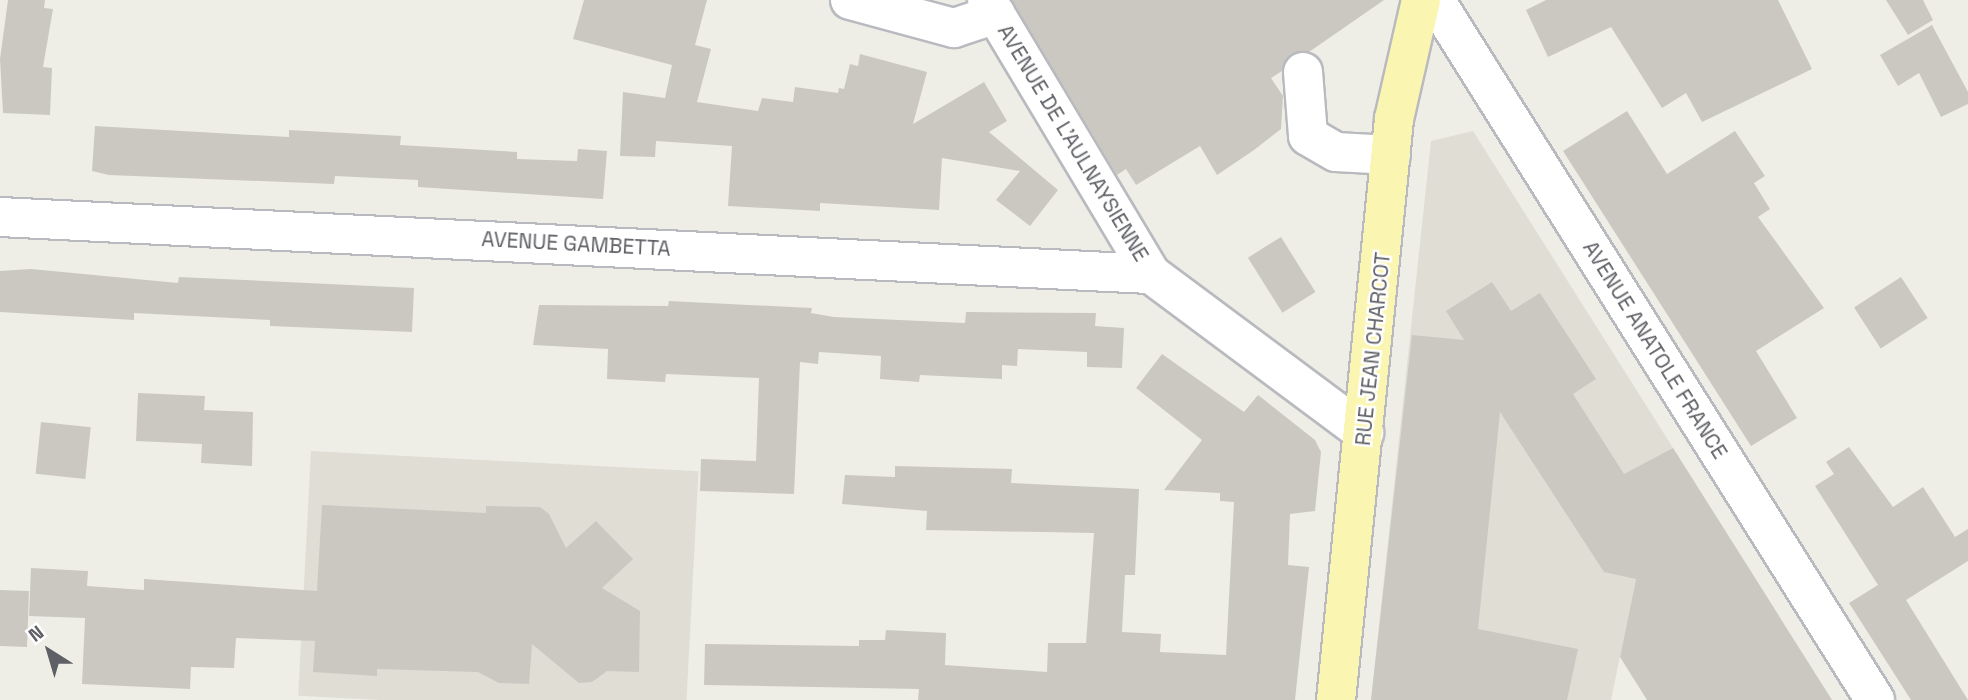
<!DOCTYPE html>
<html>
<head>
<meta charset="utf-8">
<style>
  body { margin:0 }
  #map { position:relative; width:1968px; height:700px; overflow:hidden; background:#efeee6; font-family:"Space Grotesk",sans-serif }
  div>[style] { position:absolute }
  [style*='--x'] { left:calc(var(--x)*1px); top:calc(var(--y)*1px); width:calc(var(--w)*1px); rotate:calc(var(--a)*1deg) }
  .education>* { inset:0; background:#dfddd4; transform-origin:0 0 }
  .building>* { inset:0; background:#cbc8c2; transform-origin:0 0 }
  .roads { filter:drop-shadow(2px 0 #b8babf) drop-shadow(-2px 0 #b8babf) drop-shadow(0 2px #b8babf) drop-shadow(0 -2px #b8babf) }
  .minor>* { height:38px; margin:-19px; padding:0 19px; transform-origin:19px; border-radius:19px; background:#fff }
  .major>* { height:38px; margin:-19px; padding:0 19px; transform-origin:19px; border-radius:19px; background:#faf5b0 }
  span { translate:-50% -50%; white-space:nowrap; text-align:center; line-height:1.15; -webkit-text-stroke:5px #fff; paint-order:stroke }
  .street-label { font-size:21px; color:#5e6065 }
  .north { position:absolute; left:14px; top:616px; width:70px; height:70px; -webkit-text-stroke:5px #fff; paint-order:stroke; rotate:323deg; font-size:19px; font-weight:700; line-height:28px; text-align:center; color:#5e6065 }
  .north::after { content:''; display:block; margin:auto; width:24px; height:32px; background:#5e6065; clip-path:polygon(50% 0,100% 100%,50% 72%,0 100%) }
</style>
</head>
<body>
<div id="map">
  <div class="education">
    <i style="clip-path:polygon(1473px 131px,1774px 608px,1636px 579px,1611px 700px,1371px 700px,1431px 141px)"></i>
    <i style="left:311px;top:451px;width:388px;height:245px;rotate:3deg"></i>
  </div>
  <div class="building">
    <i style="clip-path:polygon(8px 0,45px 0,44px 8px,53px 9px,43px 67px,52px 68px,50px 115px,3px 113px,0 59px)"></i>
    <i style="clip-path:polygon(584px 0,707px 0,695px 45px,711px 49px,697px 102px,758px 111px,762px 98px,793px 102px,795px 87px,838px 93px,839px 88px,844px 89px,850px 64px,858px 66px,860px 54px,927px 72px,913px 124px,984px 82px,1007px 121px,989px 132px,1058px 190px,1030px 226px,996px 200px,1020px 171px,942px 158px,939px 210px,820px 203px,820px 211px,728px 206px,732px 146px,656px 141px,655px 157px,620px 156px,623px 92px,665px 98px,672px 65px,573px 39px)"></i>
    <i style="clip-path:polygon(1012px 0,1384px 0,1309px 52px,1290px 54px,1282px 71px,1271px 78px,1283px 96px,1281px 129px,1254px 150px,1217px 175px,1200px 146px,1136px 185px,1126px 169px,1117px 175px)"></i>
    <i style="clip-path:polygon(1546px 0,1778px 0,1812px 69px,1702px 122px,1686px 93px,1662px 108px,1611px 27px,1548px 57px,1526px 10px)"></i>
    <i style="clip-path:polygon(1886px 0,1923px 0,1933px 20px,1908px 35px)"></i>
    <i style="clip-path:polygon(1932px 25px,1968px 92px,1968px 104px,1941px 117px,1919px 73px,1898px 86px,1880px 55px)"></i>
    <i style="clip-path:polygon(1627px 111px,1667px 174px,1735px 131px,1765px 176px,1754px 183px,1770px 209px,1758px 217px,1824px 308px,1756px 351px,1797px 418px,1751px 446px,1563px 151px)"></i>
    <i style="clip-path:polygon(95px 126px,289px 137px,289px 130px,401px 136px,400px 145px,517px 152px,517px 159px,577px 161px,578px 149px,607px 151px,603px 199px,418px 187px,418px 180px,335px 176px,334px 184px,109px 175px,92px 171px)"></i>
    <i style="left:1281px;top:237px;width:65px;height:39px;rotate:58deg"></i>
    <i style="clip-path:polygon(31px 269px,178px 283px,179px 277px,414px 288px,412px 332px,270px 326px,270px 320px,134px 313px,134px 320px,0 312px,0 271px)"></i>
    <i style="left:1901px;top:277px;width:49px;height:56px;rotate:57deg"></i>
    <i style="clip-path:polygon(1492px 282px,1511px 311px,1540px 293px,1596px 379px,1573px 394px,1624px 474px,1673px 448px,1832px 700px,1647px 700px,1620px 657px,1636px 579px,1604px 572px,1500px 412px,1478px 629px,1578px 649px,1567px 700px,1371px 700px,1412px 335px,1464px 340px,1446px 311px)"></i>
    <i style="clip-path:polygon(669px 301px,812px 308px,811px 313px,834px 317px,965px 323px,966px 312px,1096px 313px,1095px 326px,1124px 328px,1122px 368px,1087px 367px,1087px 352px,1018px 349px,1017px 366px,1002px 365px,1002px 379px,920px 375px,919px 382px,880px 379px,881px 356px,819px 352px,818px 364px,800px 362px,794px 494px,700px 491px,701px 459px,756px 461px,759px 378px,666px 374px,665px 382px,607px 379px,608px 349px,533px 345px,539px 305px,668px 306px)"></i>
    <i style="clip-path:polygon(1162px 354px,1244px 412px,1258px 395px,1315px 440px,1321px 452px,1315px 511px,1290px 514px,1288px 565px,1309px 567px,1295px 700px,918px 700px,919px 689px,704px 685px,705px 644px,859px 646px,859px 640px,885px 640px,886px 630px,946px 633px,945px 665px,1047px 672px,1048px 643px,1086px 643px,1094px 533px,926px 530px,927px 511px,842px 504px,845px 475px,895px 477px,895px 466px,1012px 469px,1011px 483px,1139px 489px,1135px 575px,1125px 575px,1122px 632px,1161px 634px,1160px 652px,1226px 655px,1234px 502px,1220px 501px,1220px 493px,1164px 490px,1202px 440px,1136px 388px)"></i>
    <i style="clip-path:polygon(138px 393px,205px 396px,204px 410px,253px 412px,252px 466px,201px 463px,202px 444px,136px 441px)"></i>
    <i style="left:41px;top:422px;width:50px;height:52px;rotate:6deg"></i>
    <i style="clip-path:polygon(1849px 447px,1893px 507px,1923px 487px,1955px 537px,1968px 529px,1968px 561px,1906px 600px,1968px 700px,1911px 700px,1849px 603px,1878px 585px,1815px 486px,1834px 474px,1826px 462px)"></i>
    <i style="clip-path:polygon(322px 505px,486px 513px,486px 506px,540px 507px,549px 514px,566px 548px,596px 521px,633px 559px,602px 588px,640px 611px,639px 672px,607px 671px,592px 682px,579px 683px,532px 644px,529px 684px,499px 683px,478px 672px,377px 669px,377px 676px,313px 672px,315px 641px,236px 638px,234px 668px,191px 667px,190px 689px,82px 684px,85px 618px,29px 616px,31px 568px,88px 571px,87px 586px,144px 590px,144px 579px,317px 591px)"></i>
    <i style="left:0;top:590px;width:29px;height:56px;rotate:2deg"></i>
  </div>
  <div class="roads">
    <div class="minor">
      <i style="--x:850;--y:0;--w:108;--a:15.1"></i>
      <i style="--x:954;--y:28;--w:44;--a:-18.4"></i>
      <i style="--x:987;--y:0;--w:319;--a:59.1"></i>
      <i style="--x:1151;--y:274;--w:266;--a:36.7"></i>
      <i style="--x:1435;--y:0;--w:827;--a:57.85"></i>
      <i style="--x:1303;--y:72;--w:64;--a:85.5"></i>
      <i style="--x:1308;--y:136;--w:32;--a:30"></i>
      <i style="--x:1336;--y:152;--w:55;--a:3.1"></i>
      <i style="--x:0;--y:217;--w:1152;--a:2.84"></i>
    </div>
    <div class="major">
      <i style="--x:1336;--y:700;--w:584;--a:-84.3"></i>
      <i style="--x:1394;--y:119;--w:122;--a:-77.2"></i>
    </div>
  </div>
  <div class="street-label">
    <span style="left:1073px;top:143px;rotate:59deg">AVENUE DE L'AULNAYSIENNE</span>
    <span style="left:576px;top:244px;rotate:3deg">AVENUE GAMBETTA</span>
    <span style="left:1373px;top:349px;rotate:-84deg">RUE JEAN CHARCOT</span>
    <span style="left:1655px;top:350px;rotate:58deg">AVENUE ANATOLE FRANCE</span>
  </div>
  <div class="north">N</div>
</div>
</body>
</html>
